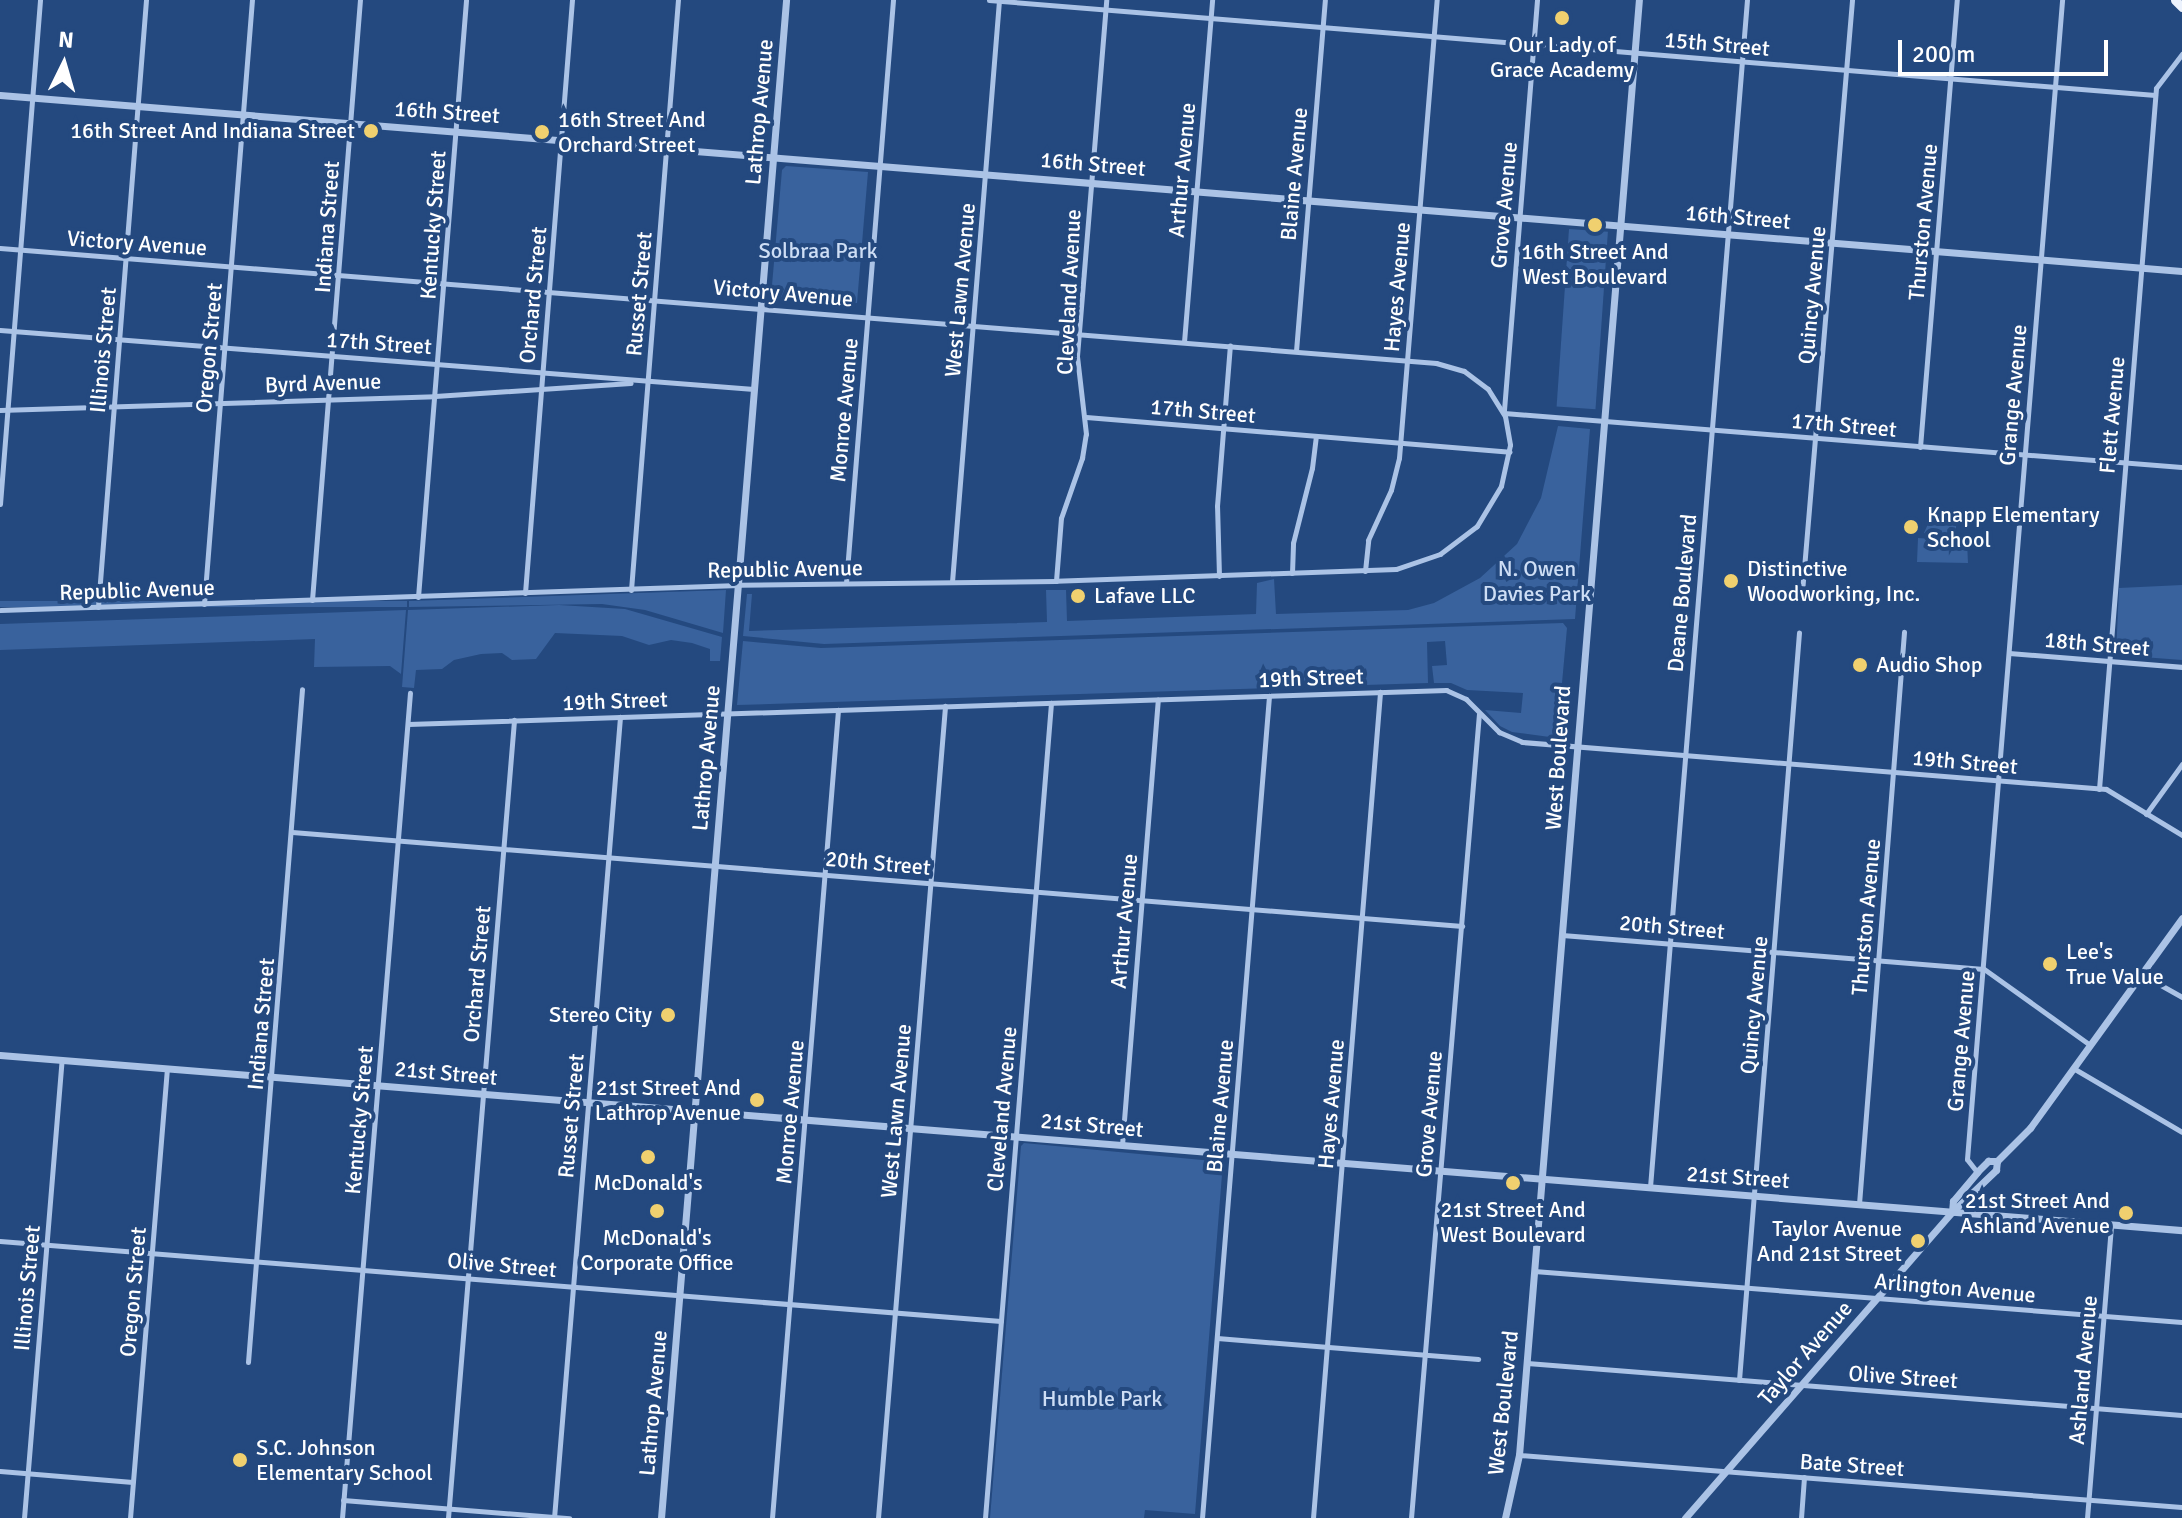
<!DOCTYPE html>
<html>
<head>
<meta charset="utf-8">
<style>
  body { margin:0 }
  #map { position:relative; width:2182px; height:1518px; overflow:hidden; background:#24497f; font-family:Signika,sans-serif }
  div>[style] { position:absolute }
  [style*='--x'] { left:calc(var(--x)*1px); top:calc(var(--y)*1px); width:calc(var(--w)*1px); rotate:calc(var(--a)*1deg) }
  .green>* { inset:0; background:#39629d; transform-origin:0 0 }
  .minor>* { height:5px; margin:-2.5px; padding:0 2.5px; transform-origin:2.5px; border-radius:2.5px; background:#abc3e6 }
  .tertiary>* { height:7px; margin:-3.5px; padding:0 3.5px; transform-origin:3.5px; border-radius:3.5px; background:#abc3e6 }
  .primary>* { height:9px; margin:-4.5px; padding:0 4.5px; transform-origin:4.5px; border-radius:4.5px; background:#ecf2fd }
  .dots>* { width:22px; height:22px; translate:-50% -50%; box-sizing:border-box; border:4px solid #24497f; border-radius:50% }
  span { translate:-50% -50%; white-space:nowrap; text-align:center; line-height:1.15; -webkit-text-stroke:8px #24497f; paint-order:stroke }
  .poi-label { font-size:22px; color:#fff }
  .left { translate:0 -50%; text-align:left }
  .right { translate:-100% -50%; text-align:right }
  .street-label { font-size:22px; color:#fff }
  .park-label { font-size:22px; color:#cedef5 }
  .north { position:absolute; left:24px; top:24px; width:80px; height:80px; -webkit-text-stroke:6px #24497f; paint-order:stroke; rotate:5deg; font-size:22px; font-weight:700; line-height:32px; text-align:center; color:#fff }
  .north::after { content:''; display:block; margin:auto; width:28px; height:36px; background:#fff; clip-path:polygon(50% 0,100% 100%,50% 72%,0 100%) }
  .scale { position:absolute; left:1898px; top:40px; width:210px; height:36px; box-sizing:border-box; border:4px solid #fff; border-top:0; padding-left:10px; font-size:24px; line-height:28px; white-space:nowrap; color:#fff; -webkit-text-stroke:6px #24497f; paint-order:stroke }
</style>
</head>
<body>
<div id="map">
  <div class="green">
    <i style="clip-path:polygon(786px 166px,868px 172px,857px 303px,771px 297px,782px 170px)"></i>
    <i style="left:1569px;top:229px;width:39px;height:178px;rotate:4deg"></i>
    <i style="clip-path:polygon(1558px 426px,1590px 429px,1575px 619px,824px 644px,743px 636px,747px 594px,752px 594px,749px 631px,1047px 622px,1046px 590px,1066px 590px,1067px 621px,1256px 614px,1257px 583px,1274px 579px,1276px 614px,1408px 610px,1434px 603px,1480px 578px,1517px 544px,1541px 498px)"></i>
    <i style="clip-path:polygon(1938px 523px,1956px 526px,1956px 537px,1948px 540px,1967px 542px,1968px 563px,1917px 562px,1918px 538px,1946px 540px,1924px 533px,1928px 524px)"></i>
    <i style="clip-path:polygon(2182px 585px,2182px 660px,2116px 655px,2119px 588px)"></i>
    <i style="clip-path:polygon(726px 590px,723px 633px,645px 610px,602px 604px,409px 607px,409px 601px)"></i>
    <i style="left:407px;top:601px;width:6px;height:407px;rotate:90deg"></i>
    <i style="clip-path:polygon(559px 605px,625px 609px,722px 637px,720px 661px,710px 661px,710px 649px,692px 643px,671px 640px,649px 645px,622px 636px,555px 633px,536px 659px,512px 660px,502px 653px,481px 654px,454px 660px,442px 669px,416px 670px,414px 688px,402px 687px,408px 610px)"></i>
    <i style="clip-path:polygon(406px 610px,401px 674px,390px 666px,314px 667px,315px 639px,0 650px,0 624px)"></i>
    <i style="clip-path:polygon(1563px 623px,1567px 628px,1557px 738px,1512px 732px,1500px 726px,1485px 710px,1521px 713px,1523px 693px,1467px 690px,1451px 683px,1434px 683px,1432px 666px,1447px 665px,1445px 641px,1427px 642px,1428px 683px,737px 705px,743px 641px,821px 648px)"></i>
    <i style="clip-path:polygon(1024px 1143px,1223px 1162px,1195px 1514px,1145px 1510px,1144px 1518px,990px 1518px,1021px 1146px)"></i>
  </div>
  <div class="minor">
    <i style="--x:989;--y:0;--w:1170;--a:4.66"></i>
    <i style="--x:1537;--y:0;--w:414;--a:94.6"></i>
    <i style="--x:1504;--y:413;--w:680;--a:4.55"></i>
    <i style="--x:0;--y:248;--w:1441;--a:4.58"></i>
    <i style="--x:1436;--y:363;--w:29;--a:16"></i>
    <i style="--x:1464;--y:371;--w:30;--a:37"></i>
    <i style="--x:1488;--y:389;--w:32;--a:58"></i>
    <i style="--x:1505;--y:416;--w:29;--a:80"></i>
    <i style="--x:1510;--y:445;--w:42;--a:102.4"></i>
    <i style="--x:1501;--y:486;--w:47;--a:121"></i>
    <i style="--x:1477;--y:526;--w:46;--a:142.9"></i>
    <i style="--x:1440;--y:554;--w:46;--a:161.2"></i>
    <i style="--x:1396;--y:569;--w:340;--a:178"></i>
    <i style="--x:1056;--y:581;--w:317;--a:179.3"></i>
    <i style="--x:739;--y:585;--w:739;--a:178.06"></i>
    <i style="--x:0;--y:330;--w:756;--a:4.47"></i>
    <i style="--x:1184;--y:342;--w:343;--a:-85.3"></i>
    <i style="--x:1296;--y:351;--w:352;--a:-85.3"></i>
    <i style="--x:0;--y:410;--w:435;--a:-1.8"></i>
    <i style="--x:435;--y:396;--w:196;--a:-3.8"></i>
    <i style="--x:1086;--y:417;--w:425;--a:4.7"></i>
    <i style="--x:1920;--y:447;--w:449;--a:-85.3"></i>
    <i style="--x:0;--y:504;--w:506;--a:-85.46"></i>
    <i style="--x:1365;--y:571;--w:31;--a:-84"></i>
    <i style="--x:1368;--y:540;--w:55;--a:-65.3"></i>
    <i style="--x:1391;--y:490;--w:33;--a:-76"></i>
    <i style="--x:1399;--y:458;--w:460;--a:-85.3"></i>
    <i style="--x:1292;--y:573;--w:30;--a:-88"></i>
    <i style="--x:1293;--y:543;--w:77;--a:-75.8"></i>
    <i style="--x:1312;--y:468;--w:32;--a:-83"></i>
    <i style="--x:1219;--y:576;--w:70;--a:-91.6"></i>
    <i style="--x:1217;--y:506;--w:161;--a:-85.4"></i>
    <i style="--x:1056;--y:581;--w:63;--a:-85.5"></i>
    <i style="--x:1061;--y:518;--w:64;--a:-70.7"></i>
    <i style="--x:1082;--y:458;--w:24;--a:-81"></i>
    <i style="--x:1086;--y:434;--w:79;--a:-96.6"></i>
    <i style="--x:1077;--y:356;--w:357;--a:-85.3"></i>
    <i style="--x:952;--y:582;--w:583;--a:-85.38"></i>
    <i style="--x:846;--y:583;--w:585;--a:-85.39"></i>
    <i style="--x:631;--y:590;--w:592;--a:-85.45"></i>
    <i style="--x:1802;--y:592;--w:594;--a:-85.17"></i>
    <i style="--x:525;--y:593;--w:595;--a:-85.47"></i>
    <i style="--x:418;--y:597;--w:599;--a:-85.4"></i>
    <i style="--x:312;--y:600;--w:602;--a:-85.43"></i>
    <i style="--x:204;--y:604;--w:606;--a:-85.46"></i>
    <i style="--x:98;--y:607;--w:609;--a:-85.48"></i>
    <i style="--x:2009;--y:653;--w:174;--a:4.6"></i>
    <i style="--x:408;--y:724;--w:1039;--a:-1.88"></i>
    <i style="--x:1446;--y:690;--w:22;--a:24"></i>
    <i style="--x:1466;--y:699;--w:47;--a:45"></i>
    <i style="--x:1499;--y:732;--w:25;--a:23"></i>
    <i style="--x:1522;--y:742;--w:586;--a:4.6"></i>
    <i style="--x:2106;--y:789;--w:89;--a:31.2"></i>
    <i style="--x:2099;--y:789;--w:703;--a:-85.35"></i>
    <i style="--x:2156;--y:88;--w:43;--a:-52.6"></i>
    <i style="--x:2146;--y:814;--w:62;--a:-54.2"></i>
    <i style="--x:292;--y:832;--w:1174;--a:4.59"></i>
    <i style="--x:1562;--y:935;--w:423;--a:4.6"></i>
    <i style="--x:1984;--y:969;--w:130;--a:35.6"></i>
    <i style="--x:2141;--y:974;--w:47;--a:29.3"></i>
    <i style="--x:2073;--y:1068;--w:126;--a:30.4"></i>
    <i style="--x:1122;--y:1145;--w:447;--a:-85.4"></i>
    <i style="--x:1977;--y:1172;--w:16;--a:-128"></i>
    <i style="--x:1967;--y:1159;--w:1163;--a:-85.31"></i>
    <i style="--x:1650;--y:1187;--w:1191;--a:-85.33"></i>
    <i style="--x:1859;--y:1204;--w:574;--a:-85.5"></i>
    <i style="--x:0;--y:1241;--w:1004;--a:4.57"></i>
    <i style="--x:1534;--y:1271;--w:650;--a:4.5"></i>
    <i style="--x:1217;--y:1338;--w:262;--a:4.6"></i>
    <i style="--x:248;--y:1362;--w:675;--a:-85.41"></i>
    <i style="--x:1527;--y:1363;--w:657;--a:4.54"></i>
    <i style="--x:1739;--y:1380;--w:750;--a:-85.41"></i>
    <i style="--x:1519;--y:1455;--w:665;--a:4.48"></i>
    <i style="--x:0;--y:1471;--w:133;--a:4.7"></i>
    <i style="--x:343;--y:1500;--w:227;--a:4.6"></i>
    <i style="--x:24;--y:1518;--w:460;--a:-85.3"></i>
    <i style="--x:130;--y:1518;--w:451;--a:-85.3"></i>
    <i style="--x:342;--y:1518;--w:828;--a:-85.29"></i>
    <i style="--x:448;--y:1518;--w:801;--a:-85.27"></i>
    <i style="--x:554;--y:1518;--w:804;--a:-85.29"></i>
    <i style="--x:772;--y:1518;--w:811;--a:-85.33"></i>
    <i style="--x:878;--y:1518;--w:815;--a:-85.28"></i>
    <i style="--x:985;--y:1518;--w:818;--a:-85.37"></i>
    <i style="--x:1202;--y:1518;--w:825;--a:-85.34"></i>
    <i style="--x:1313;--y:1518;--w:829;--a:-85.36"></i>
    <i style="--x:1411;--y:1518;--w:807;--a:-85.17"></i>
    <i style="--x:1801;--y:1518;--w:41;--a:-85.8"></i>
    <i style="--x:2087;--y:1518;--w:295;--a:-85.3"></i>
  </div>
  <div class="tertiary">
    <i style="--x:0;--y:95;--w:2189;--a:4.61"></i>
    <i style="--x:0;--y:1055;--w:2189;--a:4.59"></i>
    <i style="--x:1952;--y:1212;--w:11;--a:-85"></i>
    <i style="--x:1953;--y:1201;--w:38;--a:-50"></i>
    <i style="--x:1977;--y:1172;--w:16;--a:-45"></i>
    <i style="--x:1988;--y:1161;--w:9;--a:0"></i>
    <i style="--x:661;--y:1518;--w:1523;--a:-85.29"></i>
    <i style="--x:1505;--y:1518;--w:65;--a:-77.5"></i>
    <i style="--x:1519;--y:1455;--w:1460;--a:-85.29"></i>
    <i style="--x:1685;--y:1518;--w:406;--a:-48.9"></i>
    <i style="--x:1952;--y:1212;--w:61;--a:-43.7"></i>
    <i style="--x:1996;--y:1170;--w:9;--a:-84"></i>
    <i style="--x:1997;--y:1161;--w:47;--a:-45"></i>
    <i style="--x:2030;--y:1128;--w:259;--a:-54.1"></i>
  </div>
  <div class="primary">
    <i style="--x:2175;--y:0;--w:10;--a:45"></i>
  </div>
  <div class="dots">
    <i style="left:1562px;top:18px;background:#f0d06f"></i>
    <i style="left:371px;top:131px;background:#f0d06f"></i>
    <i style="left:542px;top:132px;background:#f0d06f"></i>
    <i style="left:1595px;top:225px;background:#f0d06f"></i>
    <i style="left:1911px;top:527px;background:#f0d06f"></i>
    <i style="left:1731px;top:581px;background:#f0d06f"></i>
    <i style="left:1078px;top:596px;background:#f0d06f"></i>
    <i style="left:1860px;top:665px;background:#f0d06f"></i>
    <i style="left:2050px;top:964px;background:#f0d06f"></i>
    <i style="left:668px;top:1015px;background:#f0d06f"></i>
    <i style="left:757px;top:1100px;background:#f0d06f"></i>
    <i style="left:648px;top:1157px;background:#f0d06f"></i>
    <i style="left:1513px;top:1183px;background:#f0d06f"></i>
    <i style="left:657px;top:1211px;background:#f0d06f"></i>
    <i style="left:2126px;top:1213px;background:#f0d06f"></i>
    <i style="left:1918px;top:1241px;background:#f0d06f"></i>
    <i style="left:240px;top:1460px;background:#f0d06f"></i>
  </div>
  <div class="poi-label">
    <span style="left:1562px;top:57px">Our Lady of<br>Grace Academy</span>
    <span class="left" style="left:558px;top:132px">16th Street And<br>Orchard Street</span>
    <span class="right" style="left:355px;top:131px">16th Street And Indiana Street</span>
    <span style="left:1595px;top:264px">16th Street And<br>West Boulevard</span>
    <span class="left" style="left:1927px;top:527px">Knapp Elementary<br>School</span>
    <span class="left" style="left:1747px;top:581px">Distinctive<br>Woodworking, Inc.</span>
    <span class="left" style="left:1094px;top:596px">Lafave LLC</span>
    <span class="left" style="left:1876px;top:665px">Audio Shop</span>
    <span class="left" style="left:2066px;top:964px">Lee's<br>True Value</span>
    <span class="right" style="left:652px;top:1015px">Stereo City</span>
    <span class="right" style="left:741px;top:1100px">21st Street And<br>Lathrop Avenue</span>
    <span style="left:648px;top:1183px">McDonald's</span>
    <span class="right" style="left:2110px;top:1213px">21st Street And<br>Ashland Avenue</span>
    <span style="left:1513px;top:1222px">21st Street And<br>West Boulevard</span>
    <span class="right" style="left:1902px;top:1241px">Taylor Avenue<br>And 21st Street</span>
    <span style="left:657px;top:1250px">McDonald's<br>Corporate Office</span>
    <span class="left" style="left:256px;top:1460px">S.C. Johnson<br>Elementary School</span>
  </div>
  <div class="street-label">
    <span style="left:1717px;top:44px;rotate:5deg">15th Street</span>
    <span style="left:447px;top:112px;rotate:4deg">16th Street</span>
    <span style="left:759px;top:112px;rotate:-85deg">Lathrop Avenue</span>
    <span style="left:1093px;top:164px;rotate:5deg">16th Street</span>
    <span style="left:1182px;top:170px;rotate:-85deg">Arthur Avenue</span>
    <span style="left:1294px;top:174px;rotate:-85deg">Blaine Avenue</span>
    <span style="left:1504px;top:205px;rotate:-85deg">Grove Avenue</span>
    <span style="left:1738px;top:217px;rotate:5deg">16th Street</span>
    <span style="left:1923px;top:222px;rotate:-85deg">Thurston Avenue</span>
    <span style="left:433px;top:225px;rotate:-86deg">Kentucky Street</span>
    <span style="left:327px;top:227px;rotate:-86deg">Indiana Street</span>
    <span style="left:137px;top:243px;rotate:4deg">Victory Avenue</span>
    <span style="left:1397px;top:287px;rotate:-85deg">Hayes Avenue</span>
    <span style="left:960px;top:290px;rotate:-85deg">West Lawn Avenue</span>
    <span style="left:1069px;top:292px;rotate:-87deg">Cleveland Avenue</span>
    <span style="left:783px;top:293px;rotate:5deg">Victory Avenue</span>
    <span style="left:639px;top:294px;rotate:-85deg">Russet Street</span>
    <span style="left:533px;top:295px;rotate:-85deg">Orchard Street</span>
    <span style="left:1812px;top:295px;rotate:-85deg">Quincy Avenue</span>
    <span style="left:379px;top:343px;rotate:4deg">17th Street</span>
    <span style="left:209px;top:348px;rotate:-85deg">Oregon Street</span>
    <span style="left:103px;top:350px;rotate:-85deg">Illinois Street</span>
    <span style="left:323px;top:383px;rotate:-2deg">Byrd Avenue</span>
    <span style="left:2013px;top:395px;rotate:-85deg">Grange Avenue</span>
    <span style="left:844px;top:410px;rotate:-85deg">Monroe Avenue</span>
    <span style="left:1203px;top:411px;rotate:5deg">17th Street</span>
    <span style="left:2112px;top:415px;rotate:-85deg">Flett Avenue</span>
    <span style="left:1844px;top:425px;rotate:5deg">17th Street</span>
    <span style="left:785px;top:569px;rotate:-1deg">Republic Avenue</span>
    <span style="left:137px;top:590px;rotate:-2deg">Republic Avenue</span>
    <span style="left:1682px;top:593px;rotate:-85deg">Deane Boulevard</span>
    <span style="left:2097px;top:644px;rotate:5deg">18th Street</span>
    <span style="left:1311px;top:678px;rotate:-2deg">19th Street</span>
    <span style="left:615px;top:701px;rotate:-2deg">19th Street</span>
    <span style="left:706px;top:758px;rotate:-85deg">Lathrop Avenue</span>
    <span style="left:1558px;top:758px;rotate:-86deg">West Boulevard</span>
    <span style="left:1965px;top:762px;rotate:5deg">19th Street</span>
    <span style="left:878px;top:863px;rotate:5deg">20th Street</span>
    <span style="left:1866px;top:917px;rotate:-85deg">Thurston Avenue</span>
    <span style="left:1124px;top:921px;rotate:-85deg">Arthur Avenue</span>
    <span style="left:1672px;top:927px;rotate:5deg">20th Street</span>
    <span style="left:477px;top:974px;rotate:-85deg">Orchard Street</span>
    <span style="left:1754px;top:1005px;rotate:-85deg">Quincy Avenue</span>
    <span style="left:261px;top:1024px;rotate:-85deg">Indiana Street</span>
    <span style="left:1961px;top:1041px;rotate:-85deg">Grange Avenue</span>
    <span style="left:446px;top:1073px;rotate:5deg">21st Street</span>
    <span style="left:1331px;top:1104px;rotate:-85deg">Hayes Avenue</span>
    <span style="left:1220px;top:1106px;rotate:-85deg">Blaine Avenue</span>
    <span style="left:1002px;top:1109px;rotate:-85deg">Cleveland Avenue</span>
    <span style="left:896px;top:1111px;rotate:-85deg">West Lawn Avenue</span>
    <span style="left:790px;top:1112px;rotate:-85deg">Monroe Avenue</span>
    <span style="left:1429px;top:1114px;rotate:-85deg">Grove Avenue</span>
    <span style="left:571px;top:1116px;rotate:-85deg">Russet Street</span>
    <span style="left:359px;top:1120px;rotate:-85deg">Kentucky Street</span>
    <span style="left:1092px;top:1125px;rotate:5deg">21st Street</span>
    <span style="left:1738px;top:1177px;rotate:4deg">21st Street</span>
    <span style="left:502px;top:1265px;rotate:5deg">Olive Street</span>
    <span style="left:27px;top:1288px;rotate:-85deg">Illinois Street</span>
    <span style="left:1955px;top:1288px;rotate:5deg">Arlington Avenue</span>
    <span style="left:133px;top:1292px;rotate:-85deg">Oregon Street</span>
    <span style="left:1805px;top:1353px;rotate:-49deg">Taylor Avenue</span>
    <span style="left:2083px;top:1370px;rotate:-85deg">Ashland Avenue</span>
    <span style="left:1903px;top:1377px;rotate:4deg">Olive Street</span>
    <span style="left:653px;top:1403px;rotate:-85deg">Lathrop Avenue</span>
    <span style="left:1503px;top:1403px;rotate:-84deg">West Boulevard</span>
    <span style="left:1852px;top:1465px;rotate:4deg">Bate Street</span>
  </div>
  <div class="park-label">
    <span style="left:818px;top:251px">Solbraa Park</span>
    <span style="left:1537px;top:581px">N. Owen<br>Davies Park</span>
    <span style="left:1102px;top:1399px">Humble Park</span>
  </div>
  <div class="north">N</div>
  <div class="scale">200 m</div>
</div>
</body>
</html>
